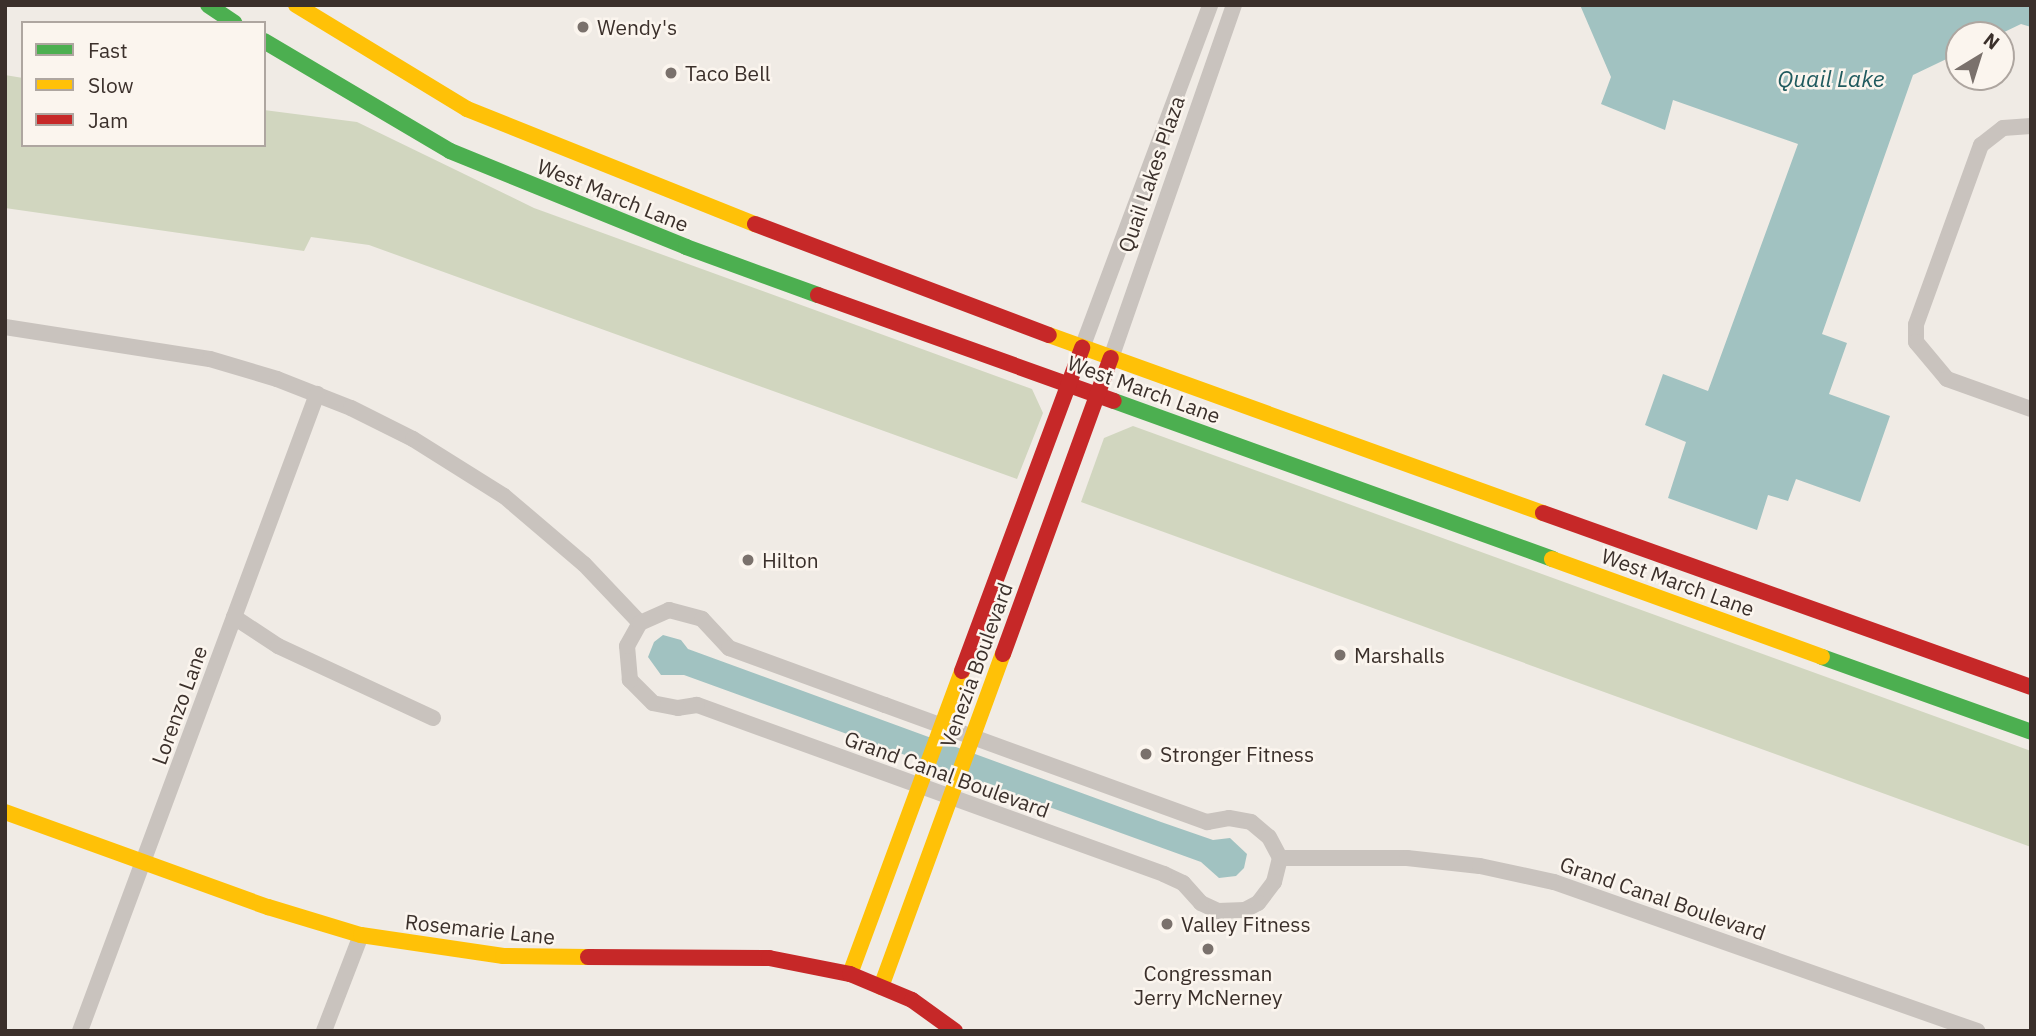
<!DOCTYPE html>
<html>
<head>
<meta charset="utf-8">
<style>
  body { margin:0 }
  #map { position:relative; width:2036px; height:1036px; overflow:hidden; background:#f0ebe5; font-family:"IBM Plex Sans",sans-serif }
  div>[style] { position:absolute }
  [style*='--x'] { left:calc(var(--x)*1px); top:calc(var(--y)*1px); width:calc(var(--w)*1px); rotate:calc(var(--a)*1deg) }
  .green>* { inset:0; background:#d1d6bf }
  .water>* { inset:0; background:#a1c2c1 }
  .street>* { height:16px; margin:-8px; padding:0 8px; transform-origin:8px; border-radius:8px; background:#c9c3be }
  .fast>* { height:16px; margin:-8px; padding:0 8px; transform-origin:8px; border-radius:8px; background:#4caf50 }
  .slow>* { height:16px; margin:-8px; padding:0 8px; transform-origin:8px; border-radius:8px; background:#ffc107 }
  .jam>* { height:16px; margin:-8px; padding:0 8px; transform-origin:8px; border-radius:8px; background:#c62828 }
  .dots>* { width:19px; height:19px; translate:-50% -50%; box-sizing:border-box; border:4px solid #fbf5ee; border-radius:50% }
  span { translate:-50% -50%; white-space:nowrap; text-align:center; line-height:1.15; -webkit-text-stroke:5px #fbf5ee; paint-order:stroke }
  .poi-label { font-size:21px; color:#3b302b }
  .left { translate:0 -50%; text-align:left }
  .street-label { font-size:21px; color:#3b302b }
  .water-label { font-size:23px; color:#1f5a5e; font-style:italic }
  .frame { position:absolute; inset:0; border:7px solid #3b302b; pointer-events:none }
  .legend { position:absolute; left:21px; top:21px; width:245px; height:126px; box-sizing:border-box; background:#fbf5ee; border:2px solid #aea6a0; margin:0; padding:9px 12px; list-style:none; font-size:21px; color:#3b302b }
  .legend li { display:flex; align-items:center; gap:14px; height:35px }
  .legend b { width:35px; border:2px solid #aea6a0 }
  .north { position:absolute; left:1945px; top:21px; width:70px; height:70px; box-sizing:border-box; background:#fbf5ee; border:2px solid #aea6a0; border-radius:50%; rotate:38deg; font-size:19px; font-weight:700; line-height:28px; text-align:center; color:#3b302b }
  .north::after { content:''; display:block; margin:auto; width:24px; height:32px; background:#7a716c; clip-path:polygon(50% 0,100% 100%,50% 72%,0 100%) }
</style>
</head>
<body>
<div id="map">
  <div class="green">
    <i style="clip-path:polygon(5px 75px,23px 78px,23px 145px,264px 145px,264px 110px,357px 122px,534px 208px,1032px 389px,1043px 413px,1017px 479px,369px 245px,311px 237px,304px 251px,5px 208px)"></i>
    <i style="clip-path:polygon(1133px 426px,2031px 751px,2031px 847px,1081px 502px,1104px 438px)"></i>
  </div>
  <div class="water">
    <i style="clip-path:polygon(1580px 5px,2031px 5px,2031px 27px,2021px 24px,1998px 35px,1959px 35px,1959px 53px,1913px 75px,1822px 334px,1847px 343px,1829px 394px,1890px 416px,1860px 502px,1796px 479px,1788px 501px,1768px 495px,1757px 530px,1668px 498px,1686px 442px,1645px 425px,1663px 374px,1708px 391px,1798px 144px,1673px 100px,1665px 130px,1601px 104px,1611px 77px)"></i>
    <i style="clip-path:polygon(663px 635px,681px 640px,688px 649px,1161px 822px,1213px 840px,1230px 838px,1247px 854px,1244px 868px,1236px 876px,1219px 878px,1201px 862px,684px 675px,661px 675px,648px 657px,654px 642px)"></i>
  </div>
  <div class="street">
    <i style="--x:2031;--y:126;--w:28;--a:176"></i>
    <i style="--x:2003;--y:128;--w:28;--a:142"></i>
    <i style="--x:1981;--y:145;--w:191;--a:109.9"></i>
    <i style="--x:1916;--y:325;--w:17;--a:90"></i>
    <i style="--x:1916;--y:342;--w:48;--a:50"></i>
    <i style="--x:1947;--y:379;--w:89;--a:19.7"></i>
    <i style="--x:5;--y:327;--w:207;--a:8.9"></i>
    <i style="--x:210;--y:359;--w:70;--a:16.6"></i>
    <i style="--x:277;--y:379;--w:79;--a:21.4"></i>
    <i style="--x:351;--y:408;--w:69;--a:26.6"></i>
    <i style="--x:413;--y:439;--w:107;--a:32.1"></i>
    <i style="--x:504;--y:496;--w:105;--a:40.4"></i>
    <i style="--x:584;--y:564;--w:81;--a:46.5"></i>
    <i style="--x:1082;--y:348;--w:366;--a:-69.5"></i>
    <i style="--x:1111;--y:358;--w:374;--a:-70.8"></i>
    <i style="--x:669;--y:610;--w:34;--a:15"></i>
    <i style="--x:702;--y:619;--w:40;--a:47"></i>
    <i style="--x:729;--y:648;--w:166;--a:20.1"></i>
    <i style="--x:885;--y:705;--w:343;--a:20"></i>
    <i style="--x:1207;--y:822;--w:22;--a:-10"></i>
    <i style="--x:1229;--y:818;--w:22;--a:10"></i>
    <i style="--x:1251;--y:822;--w:23;--a:40"></i>
    <i style="--x:1269;--y:837;--w:24;--a:62"></i>
    <i style="--x:1280;--y:858;--w:25;--a:104"></i>
    <i style="--x:1274;--y:882;--w:26;--a:127"></i>
    <i style="--x:1258;--y:903;--w:15;--a:152"></i>
    <i style="--x:1245;--y:910;--w:27;--a:178"></i>
    <i style="--x:1218;--y:911;--w:19;--a:-155"></i>
    <i style="--x:1201;--y:903;--w:27;--a:-132"></i>
    <i style="--x:1183;--y:883;--w:21;--a:-155"></i>
    <i style="--x:1164;--y:874;--w:497;--a:-160.1"></i>
    <i style="--x:697;--y:705;--w:19;--a:171"></i>
    <i style="--x:678;--y:708;--w:25;--a:-169"></i>
    <i style="--x:653;--y:703;--w:33;--a:-135"></i>
    <i style="--x:630;--y:680;--w:34;--a:-95"></i>
    <i style="--x:627;--y:646;--w:26;--a:-61"></i>
    <i style="--x:640;--y:623;--w:32;--a:-24"></i>
    <i style="--x:234;--y:617;--w:53;--a:33.4"></i>
    <i style="--x:278;--y:646;--w:171;--a:24.9"></i>
    <i style="--x:1280;--y:858;--w:127;--a:0"></i>
    <i style="--x:1407;--y:858;--w:73;--a:6.3"></i>
    <i style="--x:1480;--y:866;--w:76;--a:12.2"></i>
    <i style="--x:1554;--y:882;--w:449;--a:19.4"></i>
    <i style="--x:80;--y:1031;--w:680;--a:-69.59"></i>
    <i style="--x:324;--y:1031;--w:103;--a:-68.9"></i>
  </div>
  <div class="fast">
    <i style="--x:208;--y:5;--w:32;--a:34"></i>
    <i style="--x:264;--y:41;--w:216;--a:30.6"></i>
    <i style="--x:450;--y:151;--w:255;--a:22.1"></i>
    <i style="--x:686;--y:247;--w:140;--a:20"></i>
    <i style="--x:1114;--y:401;--w:466;--a:19.8"></i>
    <i style="--x:1822;--y:657;--w:222;--a:19.7"></i>
  </div>
  <div class="slow">
    <i style="--x:296;--y:5;--w:200;--a:31.3"></i>
    <i style="--x:467;--y:109;--w:310;--a:21.8"></i>
    <i style="--x:1049;--y:335;--w:525;--a:19.82"></i>
    <i style="--x:1552;--y:559;--w:287;--a:19.9"></i>
    <i style="--x:5;--y:812;--w:280;--a:19.9"></i>
    <i style="--x:268;--y:907;--w:97;--a:16.8"></i>
    <i style="--x:361;--y:935;--w:144;--a:8.4"></i>
    <i style="--x:503;--y:956;--w:85;--a:0.7"></i>
    <i style="--x:850;--y:974;--w:323;--a:-69.7"></i>
    <i style="--x:881;--y:987;--w:355;--a:-69.9"></i>
  </div>
  <div class="jam">
    <i style="--x:755;--y:224;--w:314;--a:20.7"></i>
    <i style="--x:818;--y:295;--w:314;--a:19.7"></i>
    <i style="--x:1543;--y:513;--w:518;--a:19.62"></i>
    <i style="--x:1003;--y:654;--w:315;--a:-70"></i>
    <i style="--x:962;--y:671;--w:345;--a:-69.6"></i>
    <i style="--x:588;--y:957;--w:181;--a:0.3"></i>
    <i style="--x:769;--y:958;--w:83;--a:11.2"></i>
    <i style="--x:850;--y:974;--w:67;--a:22.8"></i>
    <i style="--x:912;--y:1000;--w:53;--a:35.8"></i>
  </div>
  <div class="dots">
    <i style="left:583px;top:27px;background:#7a716c"></i>
    <i style="left:671px;top:73px;background:#7a716c"></i>
    <i style="left:748px;top:560px;background:#7a716c"></i>
    <i style="left:1340px;top:655px;background:#7a716c"></i>
    <i style="left:1146px;top:754px;background:#7a716c"></i>
    <i style="left:1167px;top:924px;background:#7a716c"></i>
    <i style="left:1208px;top:949px;background:#7a716c"></i>
  </div>
  <div class="poi-label">
    <span class="left" style="left:597px;top:27px">Wendy's</span>
    <span class="left" style="left:685px;top:73px">Taco Bell</span>
    <span class="left" style="left:762px;top:560px">Hilton</span>
    <span class="left" style="left:1354px;top:655px">Marshalls</span>
    <span class="left" style="left:1160px;top:754px">Stronger Fitness</span>
    <span class="left" style="left:1181px;top:924px">Valley Fitness</span>
    <span style="left:1208px;top:985px">Congressman<br>Jerry McNerney</span>
  </div>
  <div class="street-label">
    <span style="left:1151px;top:174px;rotate:-71deg">Quail Lakes Plaza</span>
    <span style="left:613px;top:195px;rotate:22deg">West March Lane</span>
    <span style="left:1144px;top:389px;rotate:20deg">West March Lane</span>
    <span style="left:1678px;top:582px;rotate:20deg">West March Lane</span>
    <span style="left:976px;top:665px;rotate:-70deg">Venezia Boulevard</span>
    <span style="left:179px;top:705px;rotate:-70deg">Lorenzo Lane</span>
    <span style="left:947px;top:774px;rotate:20deg">Grand Canal Boulevard</span>
    <span style="left:1663px;top:898px;rotate:19deg">Grand Canal Boulevard</span>
    <span style="left:480px;top:929px;rotate:6deg">Rosemarie Lane</span>
  </div>
  <div class="water-label">
    <span style="left:1831px;top:78px">Quail Lake</span>
  </div>
  <div class="frame"></div>
  <ul class="legend">
  <li><b style="height:9px;background:#4caf50"></b>Fast</li>
  <li><b style="height:9px;background:#ffc107"></b>Slow</li>
  <li><b style="height:9px;background:#c62828"></b>Jam</li>
  </ul>
  <div class="north">N</div>
</div>
</body>
</html>
